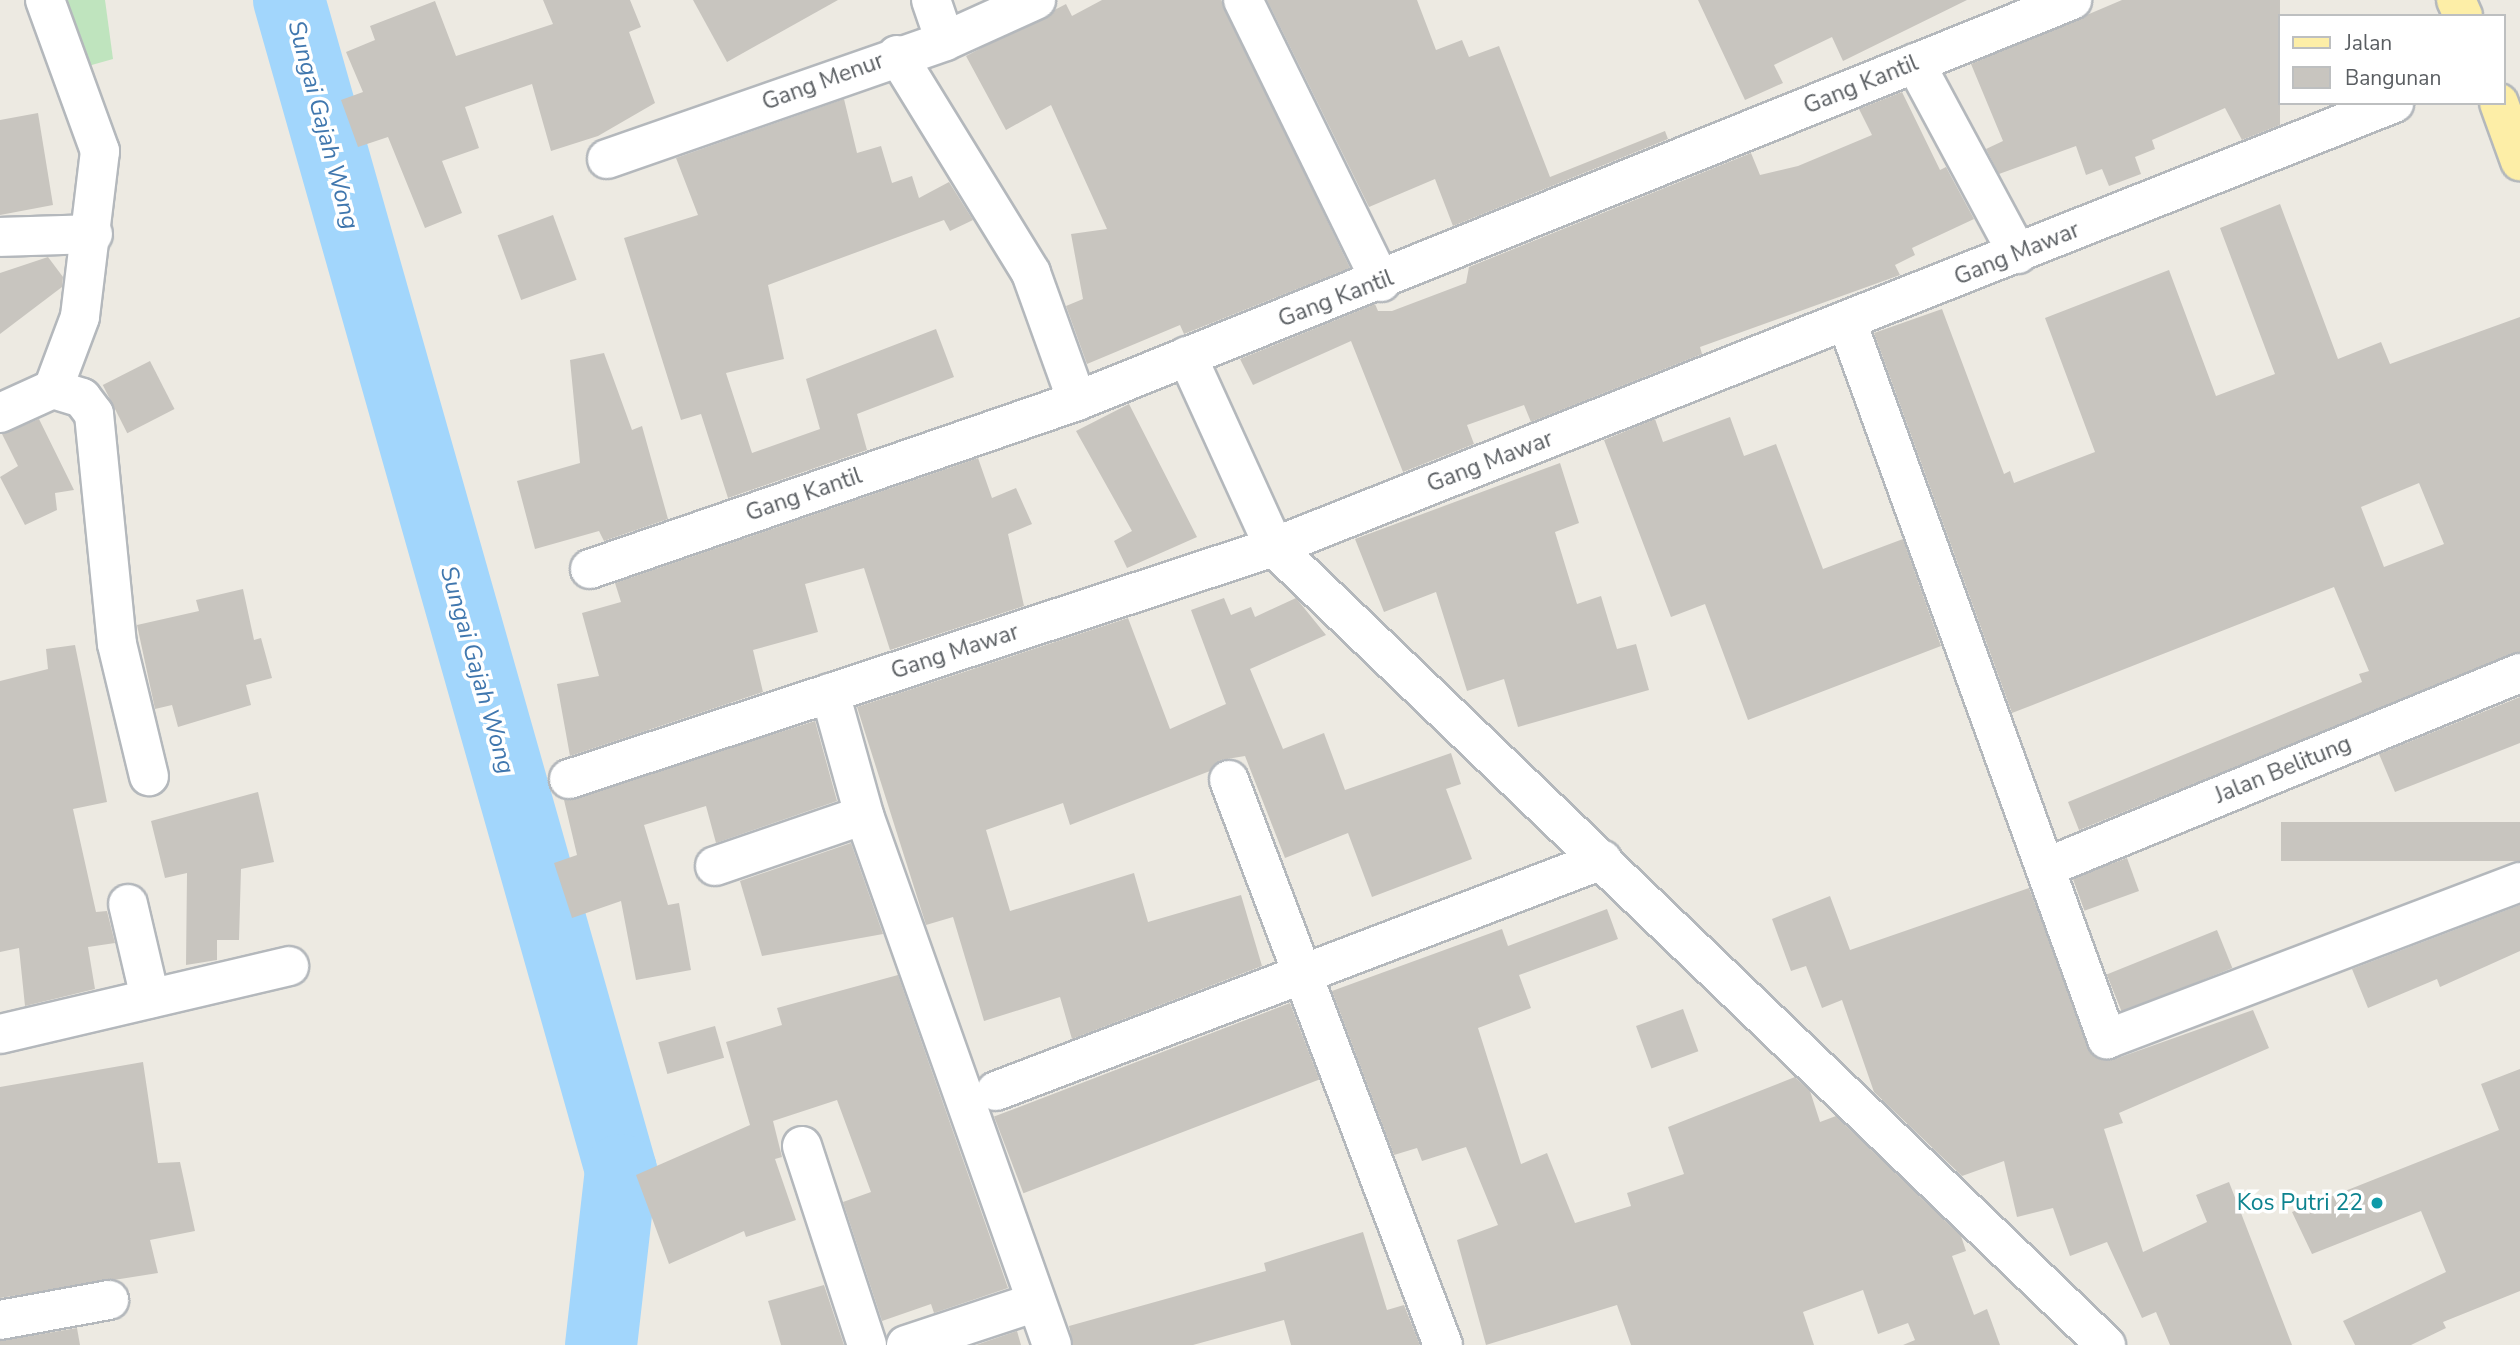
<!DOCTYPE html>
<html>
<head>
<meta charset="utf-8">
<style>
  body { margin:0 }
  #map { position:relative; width:2520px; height:1345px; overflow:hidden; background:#edeae2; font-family:"Nunito Sans",sans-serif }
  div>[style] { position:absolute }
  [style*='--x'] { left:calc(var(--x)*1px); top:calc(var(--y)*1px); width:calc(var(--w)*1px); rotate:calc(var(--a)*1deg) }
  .green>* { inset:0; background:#bfe4be }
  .river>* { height:72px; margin:-36px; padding:0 36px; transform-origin:36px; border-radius:36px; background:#a2d6fc }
  .building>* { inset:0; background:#c8c5bf; transform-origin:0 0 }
  .roads { filter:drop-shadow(2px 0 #b4b8bc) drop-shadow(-2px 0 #b4b8bc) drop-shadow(0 2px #b4b8bc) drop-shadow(0 -2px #b4b8bc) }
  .minor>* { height:38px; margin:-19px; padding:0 19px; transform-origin:19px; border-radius:19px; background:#fff }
  .major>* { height:38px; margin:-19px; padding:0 19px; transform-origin:19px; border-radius:19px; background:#fdeea7 }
  .dots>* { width:19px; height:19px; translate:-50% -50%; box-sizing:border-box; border:4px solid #fff; border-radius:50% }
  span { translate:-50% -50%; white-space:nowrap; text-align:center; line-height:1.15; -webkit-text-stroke:7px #fff; paint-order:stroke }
  .street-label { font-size:23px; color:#5a5e62 }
  .culture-label { font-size:23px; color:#0d838f }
  .right { translate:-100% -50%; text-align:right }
  .water-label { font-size:24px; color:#4077ae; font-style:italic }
  .legend { position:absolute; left:2278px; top:14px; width:228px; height:91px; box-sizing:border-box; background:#fff; border:2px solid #bdbfc0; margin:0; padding:9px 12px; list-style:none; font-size:21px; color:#5a5e62 }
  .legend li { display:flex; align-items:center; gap:14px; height:35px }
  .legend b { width:35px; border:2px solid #bdbfc0 }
</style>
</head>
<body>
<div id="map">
  <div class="green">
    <i style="clip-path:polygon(51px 0,105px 0,113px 59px,81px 68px)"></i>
  </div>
  <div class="river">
    <i style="--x:289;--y:0;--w:1216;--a:74.16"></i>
    <i style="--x:621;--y:1170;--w:176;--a:96.5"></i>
  </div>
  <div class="building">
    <i style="clip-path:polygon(543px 0,630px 0,641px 27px,629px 32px,655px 103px,598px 136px,551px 151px,532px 84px,465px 107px,479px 148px,442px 161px,462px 213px,425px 228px,388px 137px,358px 147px,341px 100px,363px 92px,346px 52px,375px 40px,370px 26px,435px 1px,456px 56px,553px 24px)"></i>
    <i style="clip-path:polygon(693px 0,838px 0,727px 62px)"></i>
    <i style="clip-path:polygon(1102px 0,1221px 0,1350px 268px,1184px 334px,1180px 325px,1087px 364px,1066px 306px,1083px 299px,1071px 234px,1107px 229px,1051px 105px,1006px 130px,966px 56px,1066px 4px,1072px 16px)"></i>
    <i style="clip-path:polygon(1267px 0,1417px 0,1436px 50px,1462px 40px,1469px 57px,1499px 46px,1550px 177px,1665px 131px,1668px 139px,1453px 226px,1435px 179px,1369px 207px)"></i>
    <i style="clip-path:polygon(1698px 0,1967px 0,1843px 61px,1832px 37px,1774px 65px,1783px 83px,1745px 100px)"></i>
    <i style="clip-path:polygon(2122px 0,2280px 0,2280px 125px,2242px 140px,2225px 108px,2152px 140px,2155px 149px,2135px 157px,2141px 174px,2109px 186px,2102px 169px,2086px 175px,2076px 146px,1999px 174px,1986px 149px,2003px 141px,1971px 64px)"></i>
    <i style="clip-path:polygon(1902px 92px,1940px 170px,1946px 167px,1974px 219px,1912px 248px,1915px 255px,1895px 265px,1900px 275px,1700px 347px,1702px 354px,1531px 422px,1524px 405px,1467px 425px,1474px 444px,1403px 472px,1351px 341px,1253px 385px,1240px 359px,1375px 304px,1378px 311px,1392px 311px,1466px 283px,1469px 267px,1751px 153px,1760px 175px,1798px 166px,1872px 135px,1859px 109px)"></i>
    <i style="clip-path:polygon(844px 99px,857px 153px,881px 146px,892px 183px,912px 176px,919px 198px,949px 182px,973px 220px,950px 231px,944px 220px,768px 285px,784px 359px,726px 373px,752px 453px,820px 429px,806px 379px,936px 329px,954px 377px,857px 414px,867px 450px,728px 498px,701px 414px,681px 420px,624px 238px,698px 215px,676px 158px)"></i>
    <i style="clip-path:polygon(38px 113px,53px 205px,0 215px,0 120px)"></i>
    <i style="clip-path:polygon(evenodd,2280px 204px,2338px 359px,2381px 342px,2390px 364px,2520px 317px,2520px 652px,2079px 830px,2068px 802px,2362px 682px,2359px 674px,2369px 671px,2334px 587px,2012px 713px,1874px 333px,1942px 309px,2004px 474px,2010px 471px,2014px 483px,2095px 452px,2045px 318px,2169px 270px,2216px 396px,2275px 374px,2220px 228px,2280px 204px,2419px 483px,2444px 544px,2384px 567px,2361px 507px,2419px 483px)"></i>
    <i style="left:553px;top:215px;width:69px;height:59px;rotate:70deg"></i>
    <i style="clip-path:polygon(48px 257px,63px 277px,62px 287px,0 334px,0 273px)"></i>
    <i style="clip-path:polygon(604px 353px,632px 430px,642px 426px,668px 519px,604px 541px,599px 531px,535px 549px,517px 481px,580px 463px,570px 360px)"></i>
    <i style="left:150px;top:361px;width:54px;height:53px;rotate:63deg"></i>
    <i style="clip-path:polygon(1129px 404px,1197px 537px,1127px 568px,1114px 541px,1132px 531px,1076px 431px)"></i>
    <i style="clip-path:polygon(1730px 417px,1744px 456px,1776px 444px,1823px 569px,1903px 539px,1941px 646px,1748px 720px,1705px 604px,1671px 617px,1604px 440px,1655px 419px,1663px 442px)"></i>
    <i style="clip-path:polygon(39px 419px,74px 490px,55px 493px,57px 510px,25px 525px,0 477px,18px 466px,2px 434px)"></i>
    <i style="clip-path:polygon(978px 458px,992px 498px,1016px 488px,1032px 524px,1008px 534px,1024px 606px,890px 650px,864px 568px,805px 584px,818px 632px,753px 650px,763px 692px,570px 756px,557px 684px,599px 676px,582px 613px,621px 602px,615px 583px)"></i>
    <i style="clip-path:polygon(1560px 463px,1579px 523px,1555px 532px,1577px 604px,1601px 596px,1617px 649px,1636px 644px,1649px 690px,1518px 727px,1504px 679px,1467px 691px,1436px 592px,1384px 612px,1355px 539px)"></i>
    <i style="clip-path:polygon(243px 589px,254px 640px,261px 638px,272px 678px,246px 685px,251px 705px,178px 727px,172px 705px,155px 709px,137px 625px,199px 611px,196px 600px)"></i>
    <i style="clip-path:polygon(1224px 598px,1231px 615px,1251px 607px,1255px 617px,1296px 598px,1326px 635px,1250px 669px,1283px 749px,1324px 733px,1345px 790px,1451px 753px,1461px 784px,1446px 789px,1472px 859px,1372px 897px,1348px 833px,1285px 858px,1245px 756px,1221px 760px,1210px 771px,1070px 825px,1063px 803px,986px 830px,1010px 911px,1134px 873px,1148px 922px,1241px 895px,1262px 966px,1072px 1039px,1060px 997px,984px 1021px,953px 917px,926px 925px,857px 707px,1128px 618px,1170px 729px,1226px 704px,1191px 610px)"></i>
    <i style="clip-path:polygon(75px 645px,107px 802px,73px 809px,96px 912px,107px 911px,115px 943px,88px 947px,95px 989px,25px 1006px,19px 948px,0 952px,0 681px,48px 669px,46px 649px)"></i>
    <i style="clip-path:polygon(2520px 697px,2520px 743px,2395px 792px,2379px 754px)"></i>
    <i style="clip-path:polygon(815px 721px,837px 801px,716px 843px,706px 806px,644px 825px,668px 905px,679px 903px,691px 970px,636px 980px,621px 901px,572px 918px,554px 863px,577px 855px,564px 800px)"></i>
    <i style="clip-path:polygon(258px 792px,274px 862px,241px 869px,239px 940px,217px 940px,217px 960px,186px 965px,187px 873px,165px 878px,151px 821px)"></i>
    <i style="left:2520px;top:822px;width:39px;height:239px;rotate:90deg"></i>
    <i style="clip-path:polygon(851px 843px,883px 934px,762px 956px,740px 881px)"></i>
    <i style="left:2127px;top:858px;width:35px;height:58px;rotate:70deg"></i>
    <i style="clip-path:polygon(2029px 888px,2094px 1056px,2115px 1059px,2253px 1010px,2269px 1048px,2119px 1113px,2123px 1123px,2104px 1129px,2143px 1252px,2207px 1222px,2196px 1195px,2229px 1182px,2292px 1345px,2170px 1345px,2156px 1312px,2142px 1318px,2107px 1242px,2070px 1256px,2053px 1208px,2017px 1217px,2004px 1161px,1962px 1176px,1874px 1092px,1842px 1000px,1822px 1008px,1806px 966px,1791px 971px,1772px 919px,1830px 896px,1850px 950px)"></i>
    <i style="clip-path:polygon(2520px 905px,2520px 951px,2440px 987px,2437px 979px,2368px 1008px,2352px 969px)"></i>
    <i style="clip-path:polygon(1607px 909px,1618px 939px,1519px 975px,1531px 1008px,1478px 1028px,1521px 1164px,1547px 1153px,1575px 1223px,1631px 1206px,1627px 1193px,1684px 1174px,1668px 1127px,1795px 1077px,1810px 1091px,1820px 1122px,1836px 1116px,1961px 1236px,1966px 1251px,1952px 1256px,1974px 1315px,1987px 1309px,2000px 1345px,1903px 1345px,1915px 1340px,1908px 1323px,1878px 1334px,1863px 1290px,1803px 1312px,1814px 1345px,1631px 1345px,1617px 1305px,1486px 1345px,1457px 1240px,1498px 1225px,1466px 1147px,1422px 1161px,1417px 1148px,1394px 1155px,1332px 991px,1502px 929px,1508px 946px)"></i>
    <i style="left:2217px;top:930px;width:41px;height:119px;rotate:68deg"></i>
    <i style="clip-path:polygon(898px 975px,1008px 1288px,934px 1313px,931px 1304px,882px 1321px,843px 1202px,871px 1192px,837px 1100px,773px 1121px,782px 1157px,775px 1159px,796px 1220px,746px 1237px,744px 1231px,669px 1264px,636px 1175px,750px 1125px,726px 1042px,782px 1025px,777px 1008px)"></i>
    <i style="left:1290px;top:1003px;width:82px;height:317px;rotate:69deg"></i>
    <i style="left:1683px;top:1009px;width:45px;height:50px;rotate:70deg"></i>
    <i style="left:715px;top:1026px;width:33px;height:59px;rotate:74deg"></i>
    <i style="clip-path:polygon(143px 1062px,158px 1163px,180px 1162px,195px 1231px,150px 1240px,158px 1273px,0 1298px,0 1087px)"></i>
    <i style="clip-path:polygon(2520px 1069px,2520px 1291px,2443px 1322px,2446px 1328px,2411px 1345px,2355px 1345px,2343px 1321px,2446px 1272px,2421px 1211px,2312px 1254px,2292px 1212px,2499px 1130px,2481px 1084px)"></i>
    <i style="clip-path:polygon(1363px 1232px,1387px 1310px,1404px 1305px,1420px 1345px,1291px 1345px,1284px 1320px,1193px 1345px,1073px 1345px,1069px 1326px,1266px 1271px,1264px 1263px)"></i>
    <i style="clip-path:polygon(824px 1285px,844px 1345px,781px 1345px,768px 1301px)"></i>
    <i style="clip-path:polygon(77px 1328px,80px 1345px,0 1345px,0 1341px)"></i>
    <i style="clip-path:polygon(1017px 1331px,1021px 1345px,976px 1345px)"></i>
  </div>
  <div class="roads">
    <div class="minor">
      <i style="--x:45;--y:0;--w:161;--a:70"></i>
      <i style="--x:100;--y:151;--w:167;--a:96.9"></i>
      <i style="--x:80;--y:317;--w:77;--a:110.6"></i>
      <i style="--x:931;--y:0;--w:43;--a:71.1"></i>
      <i style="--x:1243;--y:0;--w:314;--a:63.9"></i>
      <i style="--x:897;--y:55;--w:256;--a:58.4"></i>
      <i style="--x:1031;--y:273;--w:136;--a:70.2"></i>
      <i style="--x:1915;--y:63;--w:217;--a:61.7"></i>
      <i style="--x:607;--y:159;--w:358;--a:-19.2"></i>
      <i style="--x:945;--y:41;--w:100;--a:-24.3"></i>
      <i style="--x:0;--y:237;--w:93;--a:-1.8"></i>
      <i style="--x:1847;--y:322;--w:763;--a:70.07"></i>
      <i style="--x:2107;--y:1039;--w:442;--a:-20.8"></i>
      <i style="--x:1187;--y:356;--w:210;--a:65.5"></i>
      <i style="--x:1274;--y:547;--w:1153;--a:43.81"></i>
      <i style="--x:0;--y:413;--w:58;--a:-24.4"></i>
      <i style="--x:53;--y:389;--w:30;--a:17"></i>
      <i style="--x:82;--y:398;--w:20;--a:53"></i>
      <i style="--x:94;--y:414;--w:231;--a:84.3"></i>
      <i style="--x:117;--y:644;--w:136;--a:76.4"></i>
      <i style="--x:590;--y:569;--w:515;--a:-19.03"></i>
      <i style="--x:1077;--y:401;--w:1073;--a:-21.95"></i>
      <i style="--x:830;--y:693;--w:127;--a:74.4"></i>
      <i style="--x:864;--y:815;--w:562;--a:70.47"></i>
      <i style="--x:569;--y:779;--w:742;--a:-18.22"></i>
      <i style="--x:1274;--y:547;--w:1205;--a:-21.62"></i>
      <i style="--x:1229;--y:780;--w:604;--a:69.26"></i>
      <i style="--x:715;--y:866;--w:157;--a:-18.9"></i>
      <i style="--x:2047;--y:867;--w:511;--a:-22.3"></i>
      <i style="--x:128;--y:904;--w:97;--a:76.8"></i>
      <i style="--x:0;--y:1034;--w:297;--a:-13.2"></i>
      <i style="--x:996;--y:1091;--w:649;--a:-20.87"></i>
      <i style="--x:802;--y:1146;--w:209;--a:71.9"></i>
      <i style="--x:0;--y:1320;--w:111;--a:-10.4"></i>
      <i style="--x:906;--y:1345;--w:137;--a:-18.3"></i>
    </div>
    <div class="major">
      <i style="--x:2456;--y:0;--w:17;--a:66"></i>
      <i style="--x:2499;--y:103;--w:62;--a:70.1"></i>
    </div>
  </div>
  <div class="dots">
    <i style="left:2377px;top:1203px;background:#0f9aa8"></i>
  </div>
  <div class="street-label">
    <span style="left:823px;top:82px;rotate:-20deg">Gang Menur</span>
    <span style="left:1861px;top:85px;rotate:-22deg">Gang Kantil</span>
    <span style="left:2017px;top:254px;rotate:-22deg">Gang Mawar</span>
    <span style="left:1336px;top:299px;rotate:-21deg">Gang Kantil</span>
    <span style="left:1490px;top:462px;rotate:-21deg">Gang Mawar</span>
    <span style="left:804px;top:495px;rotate:-19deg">Gang Kantil</span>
    <span style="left:955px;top:652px;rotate:-18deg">Gang Mawar</span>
    <span style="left:2283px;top:770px;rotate:-22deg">Jalan Belitung</span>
  </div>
  <div class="culture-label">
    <span class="right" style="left:2363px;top:1203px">Kos Putri 22</span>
  </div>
  <div class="water-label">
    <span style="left:323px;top:125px;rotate:75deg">Sungai Gajah Wong</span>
    <span style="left:477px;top:670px;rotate:74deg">Sungai Gajah Wong</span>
  </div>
  <ul class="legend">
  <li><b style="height:9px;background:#fdeea7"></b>Jalan</li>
  <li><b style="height:19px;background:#c8c5bf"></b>Bangunan</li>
  </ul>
</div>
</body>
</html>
